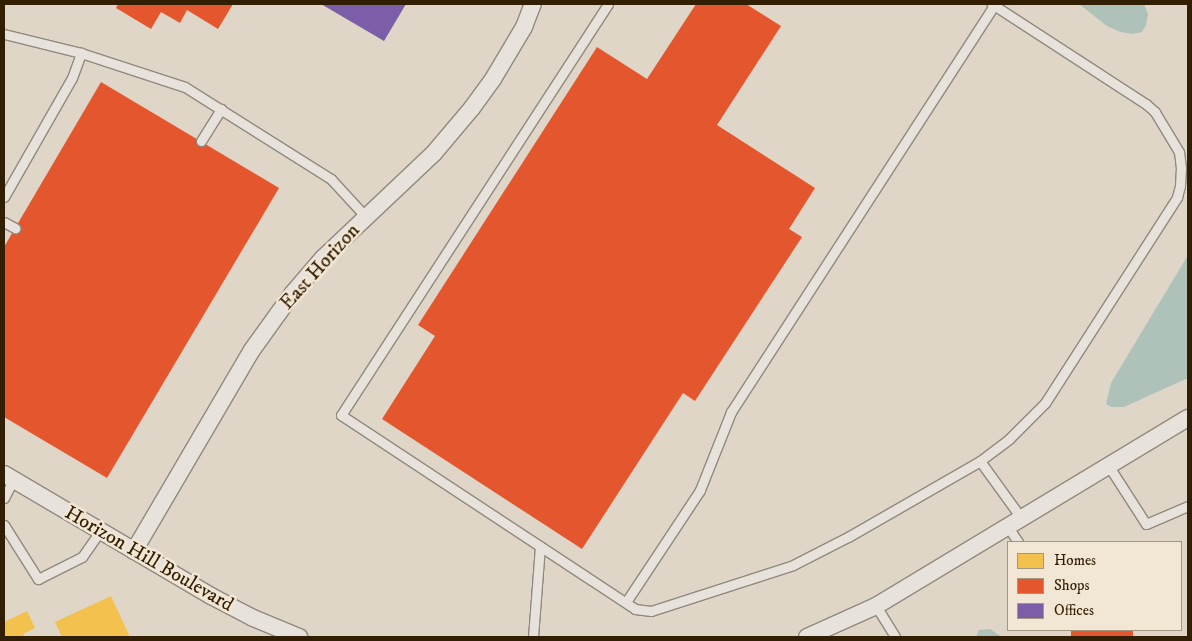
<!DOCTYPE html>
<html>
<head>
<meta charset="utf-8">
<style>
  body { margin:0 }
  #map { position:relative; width:1192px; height:641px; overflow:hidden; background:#e0d6c8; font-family:"IM FELL DW Pica",serif }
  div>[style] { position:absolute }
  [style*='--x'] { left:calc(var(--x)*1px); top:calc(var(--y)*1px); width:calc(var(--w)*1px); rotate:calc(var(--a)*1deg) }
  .water>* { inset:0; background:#aec2b9 }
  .homes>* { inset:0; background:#f2c14e }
  .shops>* { inset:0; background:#e4572e; transform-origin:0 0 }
  .offices>* { inset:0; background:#7b5ea7 }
  .roads { filter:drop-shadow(1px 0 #91897d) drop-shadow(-1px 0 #91897d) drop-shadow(0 1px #91897d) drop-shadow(0 -1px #91897d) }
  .lane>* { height:9px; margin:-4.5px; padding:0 4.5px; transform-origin:4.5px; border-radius:4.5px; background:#e7e2db }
  .street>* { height:16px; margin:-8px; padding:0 8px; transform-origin:8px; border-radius:8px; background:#e7e2db }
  span { translate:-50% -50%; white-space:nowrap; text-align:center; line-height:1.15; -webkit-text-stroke:5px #f2e6d4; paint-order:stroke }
  .street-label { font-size:20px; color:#321e02 }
  .frame { position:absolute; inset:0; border:5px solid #321e02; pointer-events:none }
  .legend { position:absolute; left:1007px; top:541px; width:175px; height:90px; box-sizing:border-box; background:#f2e6d4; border:1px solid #a59680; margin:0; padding:6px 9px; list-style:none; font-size:15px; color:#321e02 }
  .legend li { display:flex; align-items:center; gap:10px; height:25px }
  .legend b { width:25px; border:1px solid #a59680 }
</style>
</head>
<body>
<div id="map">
  <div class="water">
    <i style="clip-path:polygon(1079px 4px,1144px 4px,1148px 14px,1146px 25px,1142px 32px,1133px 34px,1120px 32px,1107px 26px)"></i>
    <i style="clip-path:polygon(1188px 255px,1188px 378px,1124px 407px,1111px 407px,1106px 404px,1111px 383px)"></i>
    <i style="clip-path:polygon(990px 629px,1002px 637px,976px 637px,979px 630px)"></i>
  </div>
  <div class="homes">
    <i style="clip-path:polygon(111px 596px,130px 637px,62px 637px,55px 622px)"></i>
    <i style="clip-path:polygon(27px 611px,35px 628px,23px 634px,25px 637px,4px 637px,4px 622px)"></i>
  </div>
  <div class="shops">
    <i style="clip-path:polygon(118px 4px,233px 4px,218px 29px,187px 10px,180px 23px,161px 12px,151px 29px,116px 8px)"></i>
    <i style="clip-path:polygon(696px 4px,746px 4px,781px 26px,717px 125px,815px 188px,789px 229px,802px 237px,695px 401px,683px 393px,582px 549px,382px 419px,435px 336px,418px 325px,597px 47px,647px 79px)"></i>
    <i style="clip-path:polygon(101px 82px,279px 188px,107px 478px,4px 417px,4px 247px)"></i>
    <i style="left:1071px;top:630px;width:62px;height:8px"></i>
  </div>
  <div class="offices">
    <i style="clip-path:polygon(321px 4px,406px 4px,384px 41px)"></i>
  </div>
  <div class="roads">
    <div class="lane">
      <i style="--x:608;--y:4;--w:490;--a:123"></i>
      <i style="--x:341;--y:415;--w:352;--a:33.4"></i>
      <i style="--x:635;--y:609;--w:16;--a:7"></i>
      <i style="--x:651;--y:611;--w:149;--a:-17.9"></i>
      <i style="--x:793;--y:565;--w:62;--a:-27"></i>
      <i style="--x:848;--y:537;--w:152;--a:-29.9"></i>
      <i style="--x:980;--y:461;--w:36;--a:-37"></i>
      <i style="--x:1009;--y:439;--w:51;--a:-45"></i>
      <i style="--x:1045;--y:403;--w:245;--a:-57.3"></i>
      <i style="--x:1177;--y:197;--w:11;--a:-75"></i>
      <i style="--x:1180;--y:186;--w:18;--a:-87"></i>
      <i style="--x:1181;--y:168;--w:16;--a:-97"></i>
      <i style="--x:1179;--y:152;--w:47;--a:-121"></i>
      <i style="--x:1155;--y:112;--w:12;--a:-138"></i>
      <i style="--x:1146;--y:104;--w:184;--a:-147"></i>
      <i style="--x:4;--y:34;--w:79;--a:13.9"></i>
      <i style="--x:81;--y:53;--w:109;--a:18.1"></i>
      <i style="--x:185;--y:87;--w:173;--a:32.2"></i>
      <i style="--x:331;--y:179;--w:52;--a:47.4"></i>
      <i style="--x:201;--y:141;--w:38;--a:-58"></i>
      <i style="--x:4;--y:197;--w:137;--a:-60.3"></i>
      <i style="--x:72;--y:78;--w:27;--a:-70"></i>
      <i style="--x:4;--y:222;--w:13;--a:29"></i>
      <i style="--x:980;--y:461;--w:72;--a:54.1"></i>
      <i style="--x:1108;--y:465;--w:70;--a:57.2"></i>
      <i style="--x:1146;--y:524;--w:46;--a:-23.2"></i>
      <i style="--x:4;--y:498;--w:20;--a:-63"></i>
      <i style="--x:4;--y:525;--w:64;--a:57.8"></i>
      <i style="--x:38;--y:579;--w:49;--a:-26.6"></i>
      <i style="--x:82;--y:557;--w:32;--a:-55"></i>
      <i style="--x:1008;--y:527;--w:18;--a:56"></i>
      <i style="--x:626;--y:602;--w:134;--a:-56.5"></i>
      <i style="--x:700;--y:490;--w:84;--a:-68.3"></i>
      <i style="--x:731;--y:412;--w:485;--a:-57.1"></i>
      <i style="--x:876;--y:606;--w:36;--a:58"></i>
      <i style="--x:533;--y:637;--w:91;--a:-85.6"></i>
    </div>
    <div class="street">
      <i style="--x:4;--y:474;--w:240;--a:30.5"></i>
      <i style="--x:211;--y:596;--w:47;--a:27.6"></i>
      <i style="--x:253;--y:618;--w:50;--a:22.4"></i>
      <i style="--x:134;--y:551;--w:233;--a:-59.6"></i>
      <i style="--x:252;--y:350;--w:70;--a:-54.3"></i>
      <i style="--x:293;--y:293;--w:46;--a:-49.4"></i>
      <i style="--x:323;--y:258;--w:153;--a:-43.4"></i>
      <i style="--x:434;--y:153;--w:59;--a:-49.8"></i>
      <i style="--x:472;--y:108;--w:36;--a:-54"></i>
      <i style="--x:493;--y:79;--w:61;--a:-59.2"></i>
      <i style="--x:524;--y:27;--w:25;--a:-69"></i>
      <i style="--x:807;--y:637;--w:76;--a:-24.2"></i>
      <i style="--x:876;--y:606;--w:364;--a:-31.1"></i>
    </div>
  </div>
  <div class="street-label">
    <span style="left:320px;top:267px;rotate:-48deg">East Horizon</span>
    <span style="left:149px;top:559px;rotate:30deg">Horizon Hill Boulevard</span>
  </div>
  <div class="frame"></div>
  <ul class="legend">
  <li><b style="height:14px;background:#f2c14e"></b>Homes</li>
  <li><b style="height:14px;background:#e4572e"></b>Shops</li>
  <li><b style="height:14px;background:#7b5ea7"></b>Offices</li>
  </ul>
</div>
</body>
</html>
